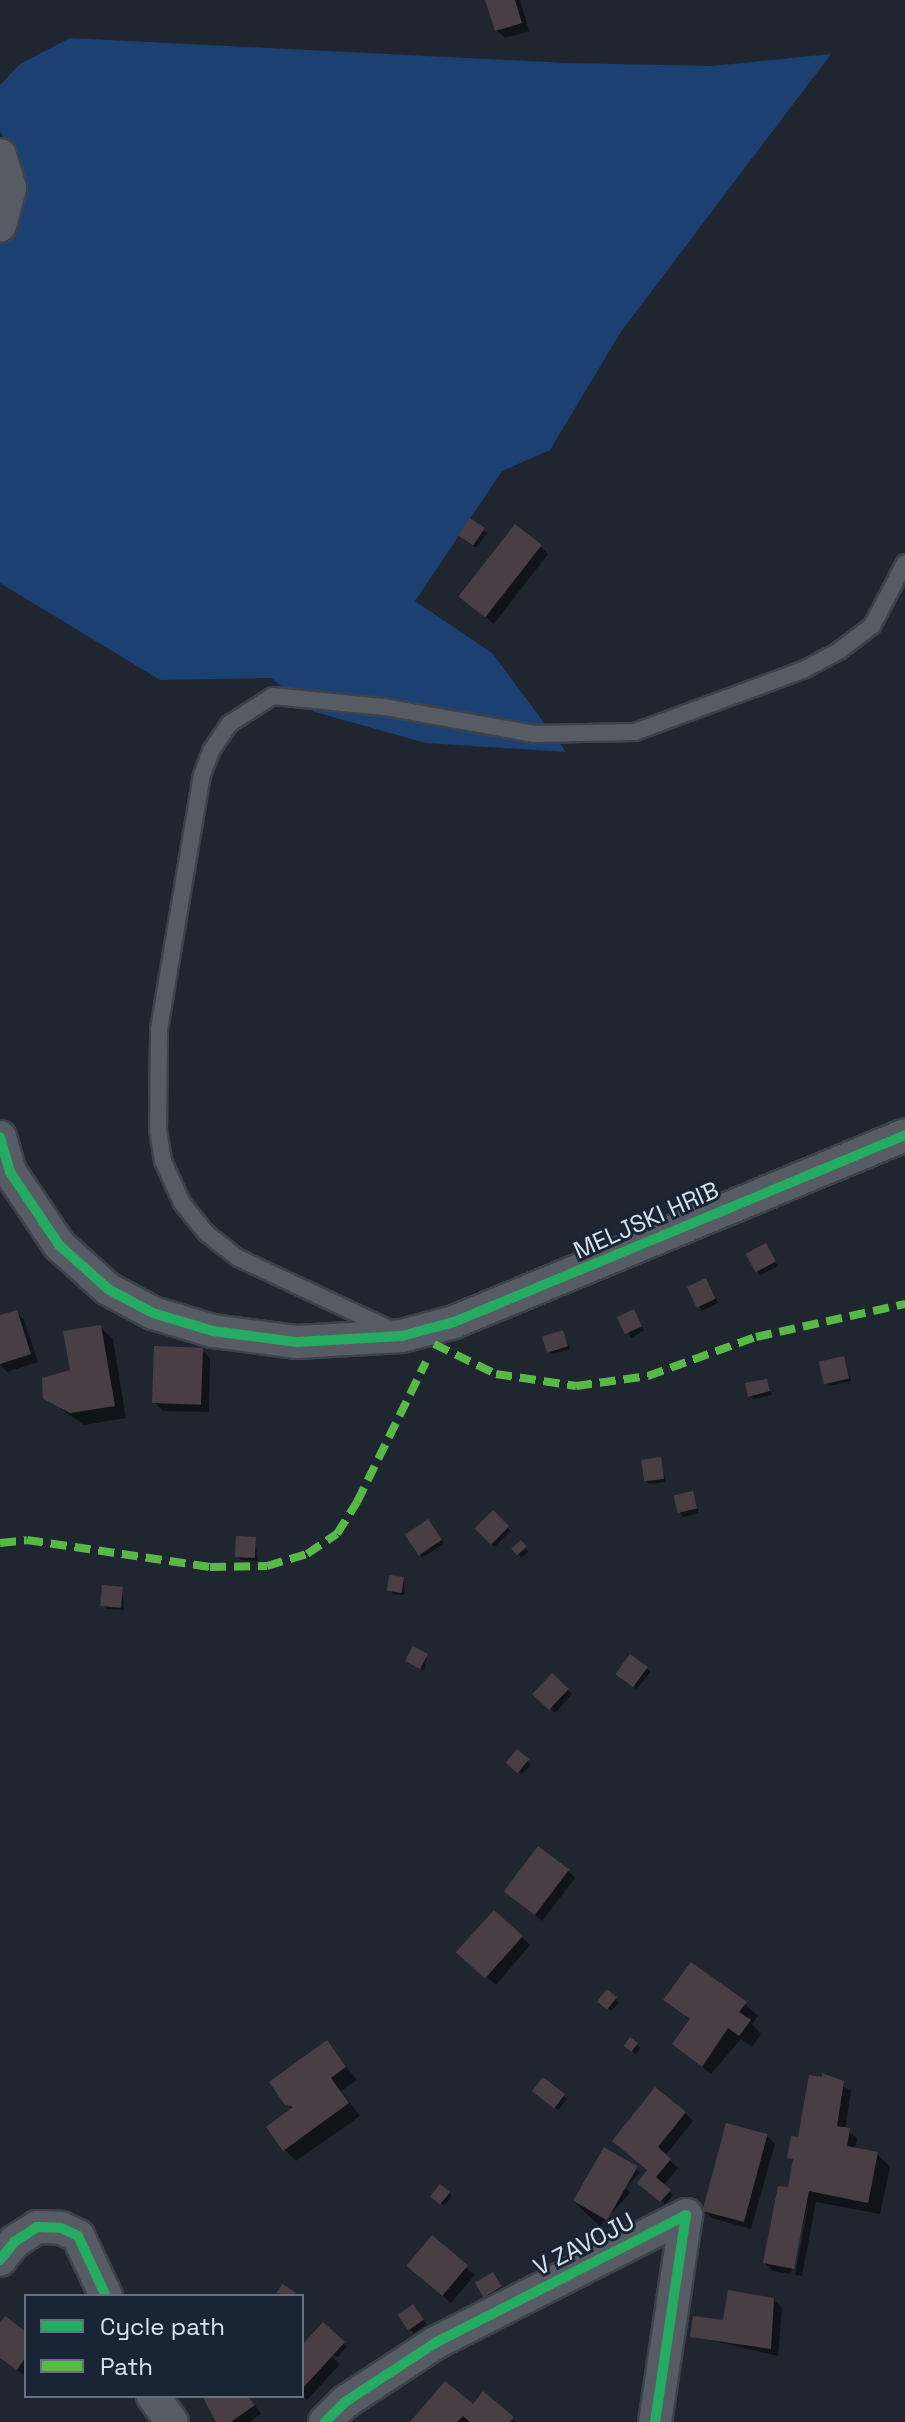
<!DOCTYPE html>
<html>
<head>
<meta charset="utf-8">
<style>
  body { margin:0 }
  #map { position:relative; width:905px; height:2422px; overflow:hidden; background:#1f262f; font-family:"Space Grotesk",sans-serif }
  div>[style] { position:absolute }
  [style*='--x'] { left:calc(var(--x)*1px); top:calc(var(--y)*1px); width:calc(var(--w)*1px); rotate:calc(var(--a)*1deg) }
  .green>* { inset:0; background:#1c4071 }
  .shadow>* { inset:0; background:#0007; transform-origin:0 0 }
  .building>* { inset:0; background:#4a3e45; transform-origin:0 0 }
  .roads { filter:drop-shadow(2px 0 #3c424a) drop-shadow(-2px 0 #3c424a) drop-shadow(0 2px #3c424a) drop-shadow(0 -2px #3c424a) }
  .lane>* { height:16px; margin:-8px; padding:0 8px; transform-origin:8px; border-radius:8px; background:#575c64 }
  .street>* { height:32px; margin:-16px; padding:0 16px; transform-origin:16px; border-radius:16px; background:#575c64 }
  .quiet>* { height:8px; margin-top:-4px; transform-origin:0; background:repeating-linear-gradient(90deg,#58b947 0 16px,transparent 0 24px) }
  .cycleway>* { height:10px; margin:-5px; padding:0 5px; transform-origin:5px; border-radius:5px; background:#26ab63 }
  span { translate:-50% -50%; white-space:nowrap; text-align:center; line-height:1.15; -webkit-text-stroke:6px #192535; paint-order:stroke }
  .street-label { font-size:24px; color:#dae2ed }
  .legend { position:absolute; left:24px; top:2294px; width:280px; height:104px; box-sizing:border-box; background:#192535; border:2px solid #66717f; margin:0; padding:10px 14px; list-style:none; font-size:24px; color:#dae2ed }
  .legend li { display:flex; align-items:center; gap:16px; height:40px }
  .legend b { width:40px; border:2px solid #66717f }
</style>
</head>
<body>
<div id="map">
  <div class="green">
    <i style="clip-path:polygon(70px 38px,565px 63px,712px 66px,831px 54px,620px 333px,550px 450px,502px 471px,415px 601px,492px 653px,566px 752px,426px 743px,315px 712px,271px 678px,160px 680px,0 583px,0 239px,10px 149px,0 131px,0 85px,20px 64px)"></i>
  </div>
  <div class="shadow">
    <i style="clip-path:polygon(487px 0,520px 0,529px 31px,505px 38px,496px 30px)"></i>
    <i style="clip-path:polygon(471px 521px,487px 533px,476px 548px,463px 539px)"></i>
    <i style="clip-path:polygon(540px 546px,548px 554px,494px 624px,461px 596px)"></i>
    <i style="clip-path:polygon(766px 1245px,778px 1266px,760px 1275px,757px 1271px)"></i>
    <i style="clip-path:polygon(709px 1284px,718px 1303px,702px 1311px,690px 1288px)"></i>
    <i style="clip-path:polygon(16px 1312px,24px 1320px,38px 1362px,7px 1372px,0 1365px,0 1317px)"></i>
    <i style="left:634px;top:1312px;width:21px;height:15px;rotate:61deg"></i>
    <i style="clip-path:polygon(100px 1327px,113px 1339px,126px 1418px,84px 1425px,45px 1398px,72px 1371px)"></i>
    <i style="clip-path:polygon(563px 1332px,570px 1349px,552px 1354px,548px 1350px)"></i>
    <i style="clip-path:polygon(202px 1350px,210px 1358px,209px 1412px,163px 1411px,154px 1402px)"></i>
    <i style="clip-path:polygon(844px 1359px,851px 1381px,830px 1386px,826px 1383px)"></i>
    <i style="clip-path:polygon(766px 1381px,772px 1395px,753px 1399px,750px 1396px)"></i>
    <i style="clip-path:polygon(660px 1459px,666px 1482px,649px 1484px,646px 1481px)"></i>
    <i style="clip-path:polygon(692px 1493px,699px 1513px,683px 1517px,680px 1513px)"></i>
    <i style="left:493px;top:1513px;width:25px;height:23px;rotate:45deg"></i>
    <i style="clip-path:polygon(432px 1525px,444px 1544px,423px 1557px,419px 1554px)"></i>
    <i style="clip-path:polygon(255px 1539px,258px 1561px,241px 1560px,237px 1556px)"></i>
    <i style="clip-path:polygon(521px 1543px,529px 1552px,521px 1558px,518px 1554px)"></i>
    <i style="clip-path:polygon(403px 1579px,405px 1595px,393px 1594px,390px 1590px)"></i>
    <i style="clip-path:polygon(122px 1589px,124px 1610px,107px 1609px,103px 1605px)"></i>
    <i style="clip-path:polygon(427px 1655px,424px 1671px,409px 1661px)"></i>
    <i style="clip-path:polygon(646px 1668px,650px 1672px,637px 1689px,621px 1678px)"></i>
    <i style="left:552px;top:1676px;width:27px;height:25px;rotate:42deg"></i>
    <i style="left:518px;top:1752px;width:18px;height:14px;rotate:43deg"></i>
    <i style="clip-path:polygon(567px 1870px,575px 1878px,542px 1921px,514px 1898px)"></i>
    <i style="clip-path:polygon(522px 1937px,530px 1945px,496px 1985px,468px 1961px)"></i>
    <i style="left:608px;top:1992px;width:15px;height:12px;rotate:42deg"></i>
    <i style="clip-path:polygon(666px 1999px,745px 2004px,758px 2016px,752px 2024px,761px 2034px,752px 2047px,741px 2039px,711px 2074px,683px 2052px,691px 2021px)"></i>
    <i style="clip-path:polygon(631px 2040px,640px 2048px,636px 2054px,626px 2046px)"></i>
    <i style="clip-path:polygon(327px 2043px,357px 2080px,341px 2091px,360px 2116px,296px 2161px,284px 2149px,293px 2110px,287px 2104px)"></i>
    <i style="clip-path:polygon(824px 2075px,851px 2091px,845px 2129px,857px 2138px,855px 2150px,877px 2154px,890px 2167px,880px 2214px,816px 2202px,802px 2276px,795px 2275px,809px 2200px,791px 2274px,773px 2271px,765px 2263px,794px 2191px,793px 2138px,804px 2141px)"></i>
    <i style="clip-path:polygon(538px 2095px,563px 2096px,567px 2099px,558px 2110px)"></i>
    <i style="clip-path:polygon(685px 2113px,693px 2121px,665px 2156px,678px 2168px,663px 2186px,673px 2195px,665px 2204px,643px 2186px,649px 2171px,622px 2149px)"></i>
    <i style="clip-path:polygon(767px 2136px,775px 2144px,751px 2229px,712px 2218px,703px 2210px)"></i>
    <i style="clip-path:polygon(605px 2149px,640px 2172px,626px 2188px,630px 2193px,600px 2226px,573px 2201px)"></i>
    <i style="clip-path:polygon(448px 2193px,452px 2196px,444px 2206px,436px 2199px)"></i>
    <i style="clip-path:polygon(432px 2238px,475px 2275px,451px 2303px,416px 2273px)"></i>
    <i style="clip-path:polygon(496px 2278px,504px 2291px,489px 2300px,486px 2296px)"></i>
    <i style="clip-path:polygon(773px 2299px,782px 2308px,778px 2356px,692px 2336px)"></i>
    <i style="clip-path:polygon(416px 2310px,426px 2324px,414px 2333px,410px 2329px)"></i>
    <i style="clip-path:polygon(323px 2324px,347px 2346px,338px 2357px,329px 2354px,340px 2364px,307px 2400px,302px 2395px,302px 2348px)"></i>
    <i style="clip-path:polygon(0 2326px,26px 2334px,26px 2376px,0 2358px)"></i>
    <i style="clip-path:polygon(205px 2396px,249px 2396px,261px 2414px,250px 2422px,219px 2422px,202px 2398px)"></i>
    <i style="clip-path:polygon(473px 2406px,517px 2422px,413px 2422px)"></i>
  </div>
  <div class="building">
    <i style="clip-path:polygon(485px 0,515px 0,522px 23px,495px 31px)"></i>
    <i style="left:470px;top:518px;width:18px;height:21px;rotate:34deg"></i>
    <i style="left:515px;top:524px;width:34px;height:92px;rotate:38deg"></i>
    <i style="left:766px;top:1243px;width:21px;height:23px;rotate:62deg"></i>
    <i style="left:706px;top:1278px;width:23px;height:21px;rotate:65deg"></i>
    <i style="left:634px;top:1309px;width:19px;height:19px;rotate:65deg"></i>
    <i style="clip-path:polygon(17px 1310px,31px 1354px,0 1364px,0 1315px)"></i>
    <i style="clip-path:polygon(101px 1325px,115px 1406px,70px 1413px,43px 1399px,42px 1378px,70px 1370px,63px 1331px)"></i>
    <i style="left:563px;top:1330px;width:17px;height:22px;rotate:73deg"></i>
    <i style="left:154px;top:1346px;width:49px;height:57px;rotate:2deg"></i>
    <i style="left:844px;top:1356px;width:23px;height:26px;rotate:77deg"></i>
    <i style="clip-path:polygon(767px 1379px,770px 1391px,748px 1397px,745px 1383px)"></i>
    <i style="left:661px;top:1457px;width:22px;height:20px;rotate:82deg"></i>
    <i style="left:693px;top:1491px;width:18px;height:20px;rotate:77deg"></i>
    <i style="left:493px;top:1510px;width:23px;height:26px;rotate:45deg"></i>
    <i style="left:428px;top:1519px;width:25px;height:28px;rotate:56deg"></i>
    <i style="left:236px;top:1536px;width:20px;height:21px;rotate:3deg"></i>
    <i style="left:521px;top:1540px;width:9px;height:13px;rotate:49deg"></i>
    <i style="left:389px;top:1575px;width:15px;height:16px;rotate:8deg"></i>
    <i style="left:102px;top:1585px;width:21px;height:21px;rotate:5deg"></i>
    <i style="left:413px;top:1646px;width:17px;height:17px;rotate:28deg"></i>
    <i style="left:630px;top:1654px;width:22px;height:25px;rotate:36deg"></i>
    <i style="left:552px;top:1673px;width:23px;height:29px;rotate:43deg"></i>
    <i style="left:517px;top:1749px;width:16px;height:18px;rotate:40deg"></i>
    <i style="left:538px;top:1846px;width:39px;height:57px;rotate:37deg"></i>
    <i style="left:494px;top:1910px;width:39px;height:57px;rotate:42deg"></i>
    <i style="clip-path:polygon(691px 1962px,747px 2002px,739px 2012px,751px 2020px,739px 2036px,728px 2028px,702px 2067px,672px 2044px,690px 2019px,663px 2000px)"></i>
    <i style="left:607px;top:1989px;width:13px;height:16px;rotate:39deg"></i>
    <i style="left:630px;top:2037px;width:10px;height:11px;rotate:37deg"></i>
    <i style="clip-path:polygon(327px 2040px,346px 2067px,331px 2078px,349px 2103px,283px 2151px,266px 2127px,293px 2107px,285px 2105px,269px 2082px)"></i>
    <i style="clip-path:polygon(822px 2073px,844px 2081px,837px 2126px,850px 2128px,847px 2146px,878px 2152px,868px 2203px,809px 2191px,794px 2269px,763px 2263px,778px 2186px,788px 2187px,793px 2159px,787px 2158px,791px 2136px,798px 2137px,809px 2075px,822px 2077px)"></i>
    <i style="left:543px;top:2077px;width:28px;height:18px;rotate:38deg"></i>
    <i style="clip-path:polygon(655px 2087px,686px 2112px,658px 2147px,671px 2159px,656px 2177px,671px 2190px,660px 2202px,637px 2183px,647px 2170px,612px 2141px)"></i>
    <i style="left:726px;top:2123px;width:43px;height:91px;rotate:15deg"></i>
    <i style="left:604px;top:2147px;width:39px;height:62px;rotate:30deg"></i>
    <i style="left:440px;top:2184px;width:13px;height:16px;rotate:39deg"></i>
    <i style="left:432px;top:2235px;width:47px;height:40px;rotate:40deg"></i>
    <i style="left:493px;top:2272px;width:17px;height:21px;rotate:59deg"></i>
    <i style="clip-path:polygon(283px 2284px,296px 2293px,293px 2296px,276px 2293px)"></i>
    <i style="clip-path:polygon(728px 2290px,774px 2298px,771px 2349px,690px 2337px,693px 2316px,723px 2320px)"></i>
    <i style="left:413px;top:2304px;width:19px;height:19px;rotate:55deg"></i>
    <i style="clip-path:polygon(5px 2316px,26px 2332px,26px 2357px,17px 2370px,0 2358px,0 2323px)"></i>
    <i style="clip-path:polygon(323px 2322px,345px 2342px,302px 2389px,302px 2345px)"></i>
    <i style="clip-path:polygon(445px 2381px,473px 2404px,483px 2391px,514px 2417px,510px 2422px,470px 2422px,463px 2416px,457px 2422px,410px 2422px)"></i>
    <i style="clip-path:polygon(202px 2396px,248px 2396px,255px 2405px,231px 2422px,216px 2422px)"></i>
  </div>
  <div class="roads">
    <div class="lane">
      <i style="--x:394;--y:1331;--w:172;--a:-154.9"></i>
      <i style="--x:238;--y:1258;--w:39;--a:-142"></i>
      <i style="--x:207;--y:1234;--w:40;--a:-129"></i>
      <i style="--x:182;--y:1203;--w:46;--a:-114.3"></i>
      <i style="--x:163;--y:1161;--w:30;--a:-99"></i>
      <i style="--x:158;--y:1131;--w:102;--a:-89.4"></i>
      <i style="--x:159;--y:1029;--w:258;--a:-80.4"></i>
      <i style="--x:202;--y:775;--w:26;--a:-69"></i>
      <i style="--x:211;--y:751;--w:32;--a:-56"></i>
      <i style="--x:229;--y:724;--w:52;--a:-32.5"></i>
      <i style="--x:273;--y:696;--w:112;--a:5.7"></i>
      <i style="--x:384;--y:707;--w:152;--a:10.2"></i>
      <i style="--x:534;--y:734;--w:101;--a:-1.1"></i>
      <i style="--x:635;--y:732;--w:181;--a:-20.3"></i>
      <i style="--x:805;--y:669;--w:40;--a:-28"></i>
      <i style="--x:840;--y:650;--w:40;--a:-37"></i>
      <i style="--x:872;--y:626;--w:71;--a:-62.4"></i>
    </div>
    <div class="street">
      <i style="--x:0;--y:155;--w:34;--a:73"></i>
      <i style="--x:10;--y:188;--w:39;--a:105"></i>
      <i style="--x:0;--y:1137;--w:36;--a:74"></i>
      <i style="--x:10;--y:1172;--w:88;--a:56.1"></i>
      <i style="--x:59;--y:1245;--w:66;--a:41.9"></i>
      <i style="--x:108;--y:1289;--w:51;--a:28.1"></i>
      <i style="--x:153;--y:1313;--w:63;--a:16.7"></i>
      <i style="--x:213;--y:1331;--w:85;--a:7.5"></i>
      <i style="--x:297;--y:1342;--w:105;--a:-3.3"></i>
      <i style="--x:402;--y:1336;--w:54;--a:-15.1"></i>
      <i style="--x:454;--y:1322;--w:488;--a:-22.5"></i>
      <i style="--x:0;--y:2260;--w:23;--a:-52"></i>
      <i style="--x:14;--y:2242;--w:27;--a:-33"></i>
      <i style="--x:37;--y:2227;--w:24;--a:2"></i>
      <i style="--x:61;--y:2228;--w:19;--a:25"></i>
      <i style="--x:78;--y:2236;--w:66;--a:65"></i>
      <i style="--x:153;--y:2396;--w:32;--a:54"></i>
      <i style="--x:325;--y:2422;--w:28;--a:-45"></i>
      <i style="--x:345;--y:2402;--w:108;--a:-33.2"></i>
      <i style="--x:435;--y:2343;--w:282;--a:-27"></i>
      <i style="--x:686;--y:2215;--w:209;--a:98.5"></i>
    </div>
  </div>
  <div class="quiet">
    <i style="--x:434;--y:1344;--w:69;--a:25.8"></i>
    <i style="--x:496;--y:1374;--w:81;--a:8.5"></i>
    <i style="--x:576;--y:1386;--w:73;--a:-7.9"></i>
    <i style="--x:648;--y:1376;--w:115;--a:-19.9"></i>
    <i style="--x:756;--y:1337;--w:153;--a:-12.5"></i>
    <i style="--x:0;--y:1543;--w:27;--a:-6"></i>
    <i style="--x:27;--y:1540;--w:185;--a:8.4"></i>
    <i style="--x:210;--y:1567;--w:57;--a:-1"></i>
    <i style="--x:267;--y:1566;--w:42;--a:-16.7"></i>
    <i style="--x:307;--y:1554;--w:36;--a:-34"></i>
    <i style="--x:337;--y:1534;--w:38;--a:-58"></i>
    <i style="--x:357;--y:1502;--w:156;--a:-63.8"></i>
  </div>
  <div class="cycleway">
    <i style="--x:0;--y:1137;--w:36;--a:74"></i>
    <i style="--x:10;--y:1172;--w:88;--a:56.1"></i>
    <i style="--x:59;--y:1245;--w:66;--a:41.9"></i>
    <i style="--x:108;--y:1289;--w:51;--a:28.1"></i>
    <i style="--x:153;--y:1313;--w:63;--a:16.7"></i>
    <i style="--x:213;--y:1331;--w:85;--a:7.5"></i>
    <i style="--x:297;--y:1342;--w:105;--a:-3.3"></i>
    <i style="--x:402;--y:1336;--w:54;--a:-15.1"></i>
    <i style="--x:454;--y:1322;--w:488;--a:-22.5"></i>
    <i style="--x:0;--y:2260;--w:23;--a:-52"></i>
    <i style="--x:14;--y:2242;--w:27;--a:-33"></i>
    <i style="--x:37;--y:2227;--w:24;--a:2"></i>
    <i style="--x:61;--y:2228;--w:19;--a:25"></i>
    <i style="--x:78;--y:2236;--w:66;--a:65"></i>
    <i style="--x:325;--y:2422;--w:28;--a:-45"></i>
    <i style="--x:345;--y:2402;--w:108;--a:-33.2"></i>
    <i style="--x:435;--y:2343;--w:282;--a:-27"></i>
    <i style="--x:686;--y:2215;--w:209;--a:98.5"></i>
  </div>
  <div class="street-label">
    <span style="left:646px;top:1220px;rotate:-24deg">MELJSKI HRIB</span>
    <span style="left:584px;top:2244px;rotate:-27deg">V ZAVOJU</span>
  </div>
  <ul class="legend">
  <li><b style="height:10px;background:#26ab63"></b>Cycle path</li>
  <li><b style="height:10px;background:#58b947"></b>Path</li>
  </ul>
</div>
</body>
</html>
